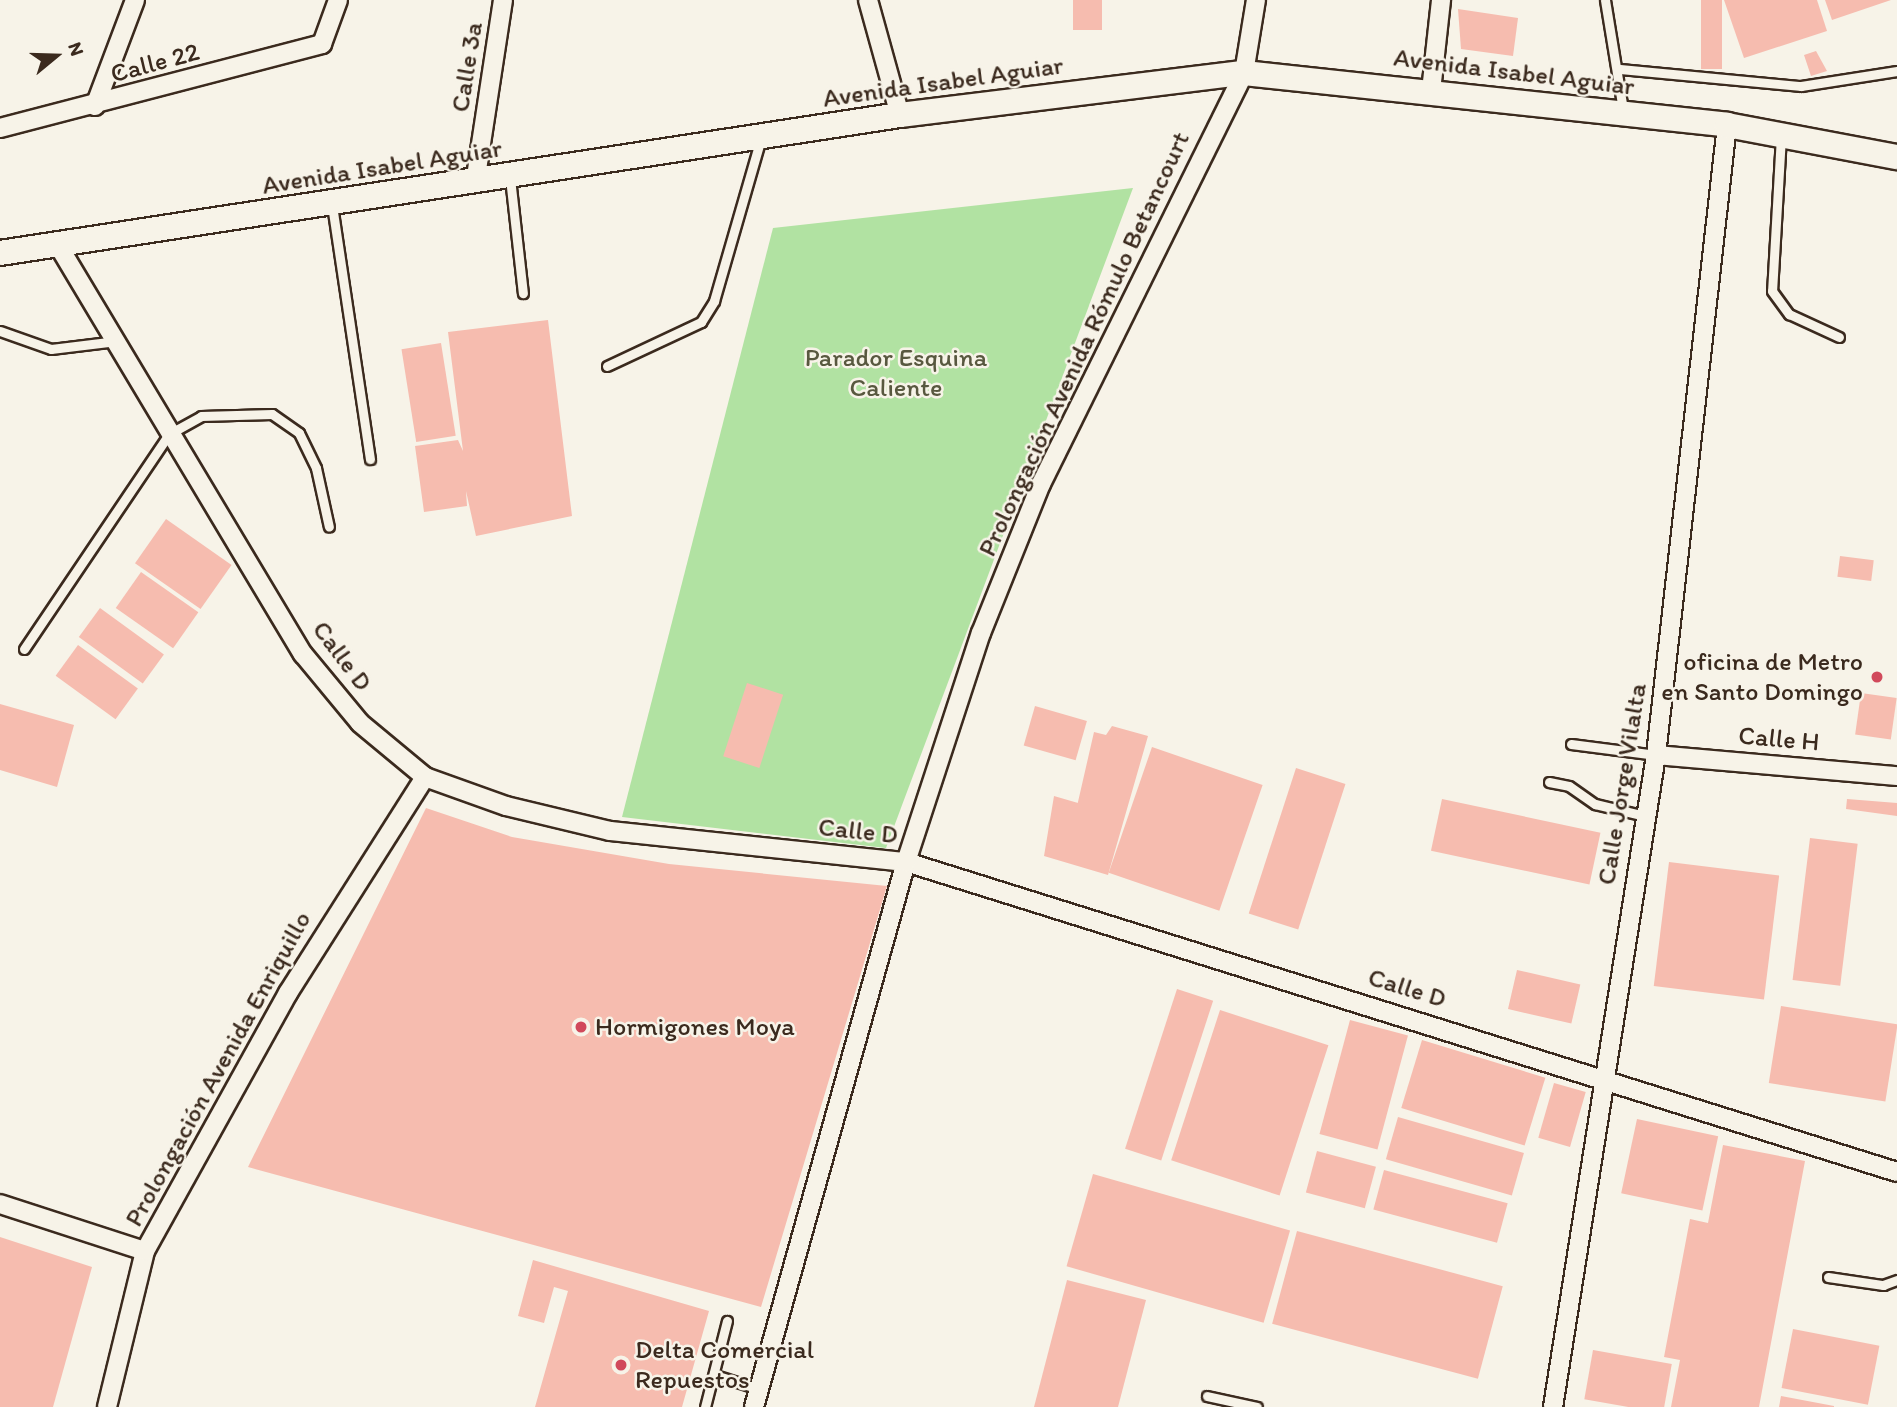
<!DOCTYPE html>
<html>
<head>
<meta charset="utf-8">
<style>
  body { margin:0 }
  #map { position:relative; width:1897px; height:1407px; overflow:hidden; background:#f7f3e8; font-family:Itim,sans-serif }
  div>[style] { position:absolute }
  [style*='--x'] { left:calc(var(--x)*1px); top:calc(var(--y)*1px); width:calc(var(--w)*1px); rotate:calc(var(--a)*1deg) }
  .green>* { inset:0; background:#b1e2a2 }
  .building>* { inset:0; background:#f6bcaf; transform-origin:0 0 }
  .roads { filter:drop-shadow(2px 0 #3b2a1e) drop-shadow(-2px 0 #3b2a1e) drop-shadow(0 2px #3b2a1e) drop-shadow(0 -2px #3b2a1e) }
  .service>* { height:9px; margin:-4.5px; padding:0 4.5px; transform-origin:4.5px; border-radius:4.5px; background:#f7f3e8 }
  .minor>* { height:18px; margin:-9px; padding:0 9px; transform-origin:9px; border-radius:9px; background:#f7f3e8 }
  .secondary>* { height:24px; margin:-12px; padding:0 12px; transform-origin:12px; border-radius:12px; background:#f7f3e8 }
  .dots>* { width:19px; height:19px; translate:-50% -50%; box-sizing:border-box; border:4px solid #f7f3e8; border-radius:50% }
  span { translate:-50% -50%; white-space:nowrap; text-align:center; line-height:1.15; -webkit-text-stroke:5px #f7f3e8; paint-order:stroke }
  .street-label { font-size:26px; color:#3b2a1e }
  .park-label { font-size:26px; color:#58583f }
  .poi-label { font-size:26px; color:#3b2a1e }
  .right { translate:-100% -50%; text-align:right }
  .left { translate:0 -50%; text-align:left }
  .north { position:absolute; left:21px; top:21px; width:70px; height:70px; -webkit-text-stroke:5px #f7f3e8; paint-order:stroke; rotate:71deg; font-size:19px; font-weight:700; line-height:28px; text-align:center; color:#3b2a1e }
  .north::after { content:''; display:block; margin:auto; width:24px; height:32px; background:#3b2a1e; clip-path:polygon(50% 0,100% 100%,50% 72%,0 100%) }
</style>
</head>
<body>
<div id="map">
  <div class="green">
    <i style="clip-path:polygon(1133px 188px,886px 848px,622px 817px,773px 228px)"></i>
  </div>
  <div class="building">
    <i style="left:1073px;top:0;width:29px;height:30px"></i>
    <i style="left:1701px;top:0;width:21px;height:69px"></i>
    <i style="clip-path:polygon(1724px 0,1817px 0,1827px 31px,1744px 58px)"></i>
    <i style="clip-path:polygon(1825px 0,1891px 0,1832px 20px)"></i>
    <i style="clip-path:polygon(1458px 9px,1518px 18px,1513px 56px,1461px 49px)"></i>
    <i style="clip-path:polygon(1816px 51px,1827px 71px,1811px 76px,1804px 55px)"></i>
    <i style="clip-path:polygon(548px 320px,572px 516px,476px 536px,466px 491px,467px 506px,424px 512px,415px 446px,458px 440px,463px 451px,448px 332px)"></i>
    <i style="left:441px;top:343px;width:94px;height:40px;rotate:81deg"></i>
    <i style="left:166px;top:519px;width:80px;height:54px;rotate:35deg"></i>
    <i style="left:1840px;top:556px;width:34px;height:21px;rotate:7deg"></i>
    <i style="left:141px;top:572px;width:70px;height:44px;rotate:35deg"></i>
    <i style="left:100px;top:608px;width:79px;height:36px;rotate:36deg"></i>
    <i style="left:78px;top:645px;width:74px;height:38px;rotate:36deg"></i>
    <i style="left:747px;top:683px;width:38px;height:77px;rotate:18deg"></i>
    <i style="left:1861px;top:693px;width:36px;height:42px;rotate:8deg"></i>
    <i style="clip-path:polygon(0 704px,74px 725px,57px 787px,0 770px)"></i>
    <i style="left:1035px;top:706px;width:54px;height:41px;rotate:16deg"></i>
    <i style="clip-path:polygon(1112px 726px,1148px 736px,1108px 875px,1044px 856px,1054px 796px,1078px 803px,1075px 815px,1094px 732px,1106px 735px)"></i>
    <i style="left:1152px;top:747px;width:117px;height:133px;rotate:19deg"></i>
    <i style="left:1296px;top:768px;width:52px;height:153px;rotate:18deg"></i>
    <i style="left:1442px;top:799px;width:162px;height:53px;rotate:12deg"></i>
    <i style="clip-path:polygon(1847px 799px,1897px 803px,1897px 816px,1846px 809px)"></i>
    <i style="clip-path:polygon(426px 808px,512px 837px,669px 864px,887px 886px,761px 1307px,248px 1167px)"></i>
    <i style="left:1810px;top:838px;width:48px;height:143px;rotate:7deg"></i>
    <i style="left:1669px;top:862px;width:111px;height:125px;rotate:7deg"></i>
    <i style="left:1517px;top:970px;width:65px;height:40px;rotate:13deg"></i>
    <i style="left:1177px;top:989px;width:38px;height:168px;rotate:18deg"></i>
    <i style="left:1781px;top:1006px;width:118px;height:78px;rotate:9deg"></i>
    <i style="left:1220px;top:1010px;width:114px;height:158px;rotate:18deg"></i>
    <i style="left:1350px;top:1020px;width:60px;height:118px;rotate:15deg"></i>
    <i style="left:1422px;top:1040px;width:129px;height:71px;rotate:17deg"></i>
    <i style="left:1554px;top:1083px;width:33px;height:57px;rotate:16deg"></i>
    <i style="left:1398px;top:1117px;width:131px;height:44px;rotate:16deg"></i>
    <i style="left:1637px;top:1119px;width:83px;height:76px;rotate:12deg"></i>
    <i style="clip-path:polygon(1723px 1145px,1805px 1161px,1759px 1407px,1671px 1407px,1680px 1360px,1664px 1357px,1690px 1219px,1708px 1223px)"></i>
    <i style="left:1317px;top:1151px;width:61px;height:43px;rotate:15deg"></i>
    <i style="left:1384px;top:1170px;width:128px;height:41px;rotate:15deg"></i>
    <i style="left:1093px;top:1174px;width:205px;height:96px;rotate:16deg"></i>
    <i style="left:1297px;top:1231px;width:213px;height:96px;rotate:15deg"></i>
    <i style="clip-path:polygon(0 1237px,92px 1267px,53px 1407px,0 1407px)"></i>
    <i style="clip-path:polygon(533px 1260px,709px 1311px,682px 1407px,535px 1407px,568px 1291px,554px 1287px,544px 1323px,518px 1316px)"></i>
    <i style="clip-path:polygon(1067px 1280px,1146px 1300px,1118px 1407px,1034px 1407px)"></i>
    <i style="left:1793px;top:1329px;width:88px;height:60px;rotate:11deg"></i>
    <i style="left:1593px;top:1350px;width:80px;height:50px;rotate:10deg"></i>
    <i style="clip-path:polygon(1781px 1396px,1834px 1406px,1834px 1407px,1779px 1407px)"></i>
  </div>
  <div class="roads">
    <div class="service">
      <i style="--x:1605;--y:0;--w:111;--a:80.7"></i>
      <i style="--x:1620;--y:69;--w:182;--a:5.4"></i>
      <i style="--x:1801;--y:86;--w:97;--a:-8.9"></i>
      <i style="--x:1781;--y:136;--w:155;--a:93.3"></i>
      <i style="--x:1772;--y:291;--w:29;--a:54"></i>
      <i style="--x:1789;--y:314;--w:55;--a:24.7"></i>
      <i style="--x:510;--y:178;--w:116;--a:83.6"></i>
      <i style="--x:332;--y:205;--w:257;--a:81.5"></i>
      <i style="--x:0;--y:331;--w:54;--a:19.4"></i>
      <i style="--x:51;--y:349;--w:66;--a:-6.9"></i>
      <i style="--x:607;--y:366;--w:104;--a:-25.1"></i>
      <i style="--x:701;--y:322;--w:25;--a:-58"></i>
      <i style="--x:714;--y:301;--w:170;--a:-73.9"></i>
      <i style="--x:24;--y:649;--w:259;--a:-56"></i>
      <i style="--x:169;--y:434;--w:37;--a:-29"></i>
      <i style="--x:201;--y:416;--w:71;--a:-1.6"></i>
      <i style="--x:272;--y:414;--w:33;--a:35"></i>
      <i style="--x:299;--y:433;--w:39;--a:64"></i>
      <i style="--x:316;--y:468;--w:60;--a:77.6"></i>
      <i style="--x:1571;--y:744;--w:86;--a:7.4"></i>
      <i style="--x:1549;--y:782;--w:20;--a:11"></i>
      <i style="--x:1569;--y:786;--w:32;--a:35"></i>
      <i style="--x:1595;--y:804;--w:51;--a:13.5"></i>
      <i style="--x:1828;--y:1277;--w:56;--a:8.3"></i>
      <i style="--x:1883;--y:1285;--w:15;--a:-20"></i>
      <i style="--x:715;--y:1375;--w:46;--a:17.7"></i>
      <i style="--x:1207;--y:1396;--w:51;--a:12.4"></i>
      <i style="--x:705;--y:1407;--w:89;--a:-75.7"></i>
    </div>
    <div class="minor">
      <i style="--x:868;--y:0;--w:119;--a:74.5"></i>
      <i style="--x:1431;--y:91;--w:92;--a:-83.7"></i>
      <i style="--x:95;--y:106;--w:113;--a:-69.3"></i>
      <i style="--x:0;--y:128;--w:333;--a:-14.6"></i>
      <i style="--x:322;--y:44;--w:47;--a:-70"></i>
      <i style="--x:475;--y:183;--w:185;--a:-81.3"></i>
      <i style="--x:58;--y:245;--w:477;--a:59.1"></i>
      <i style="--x:303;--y:654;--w:89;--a:50.4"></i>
      <i style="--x:360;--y:723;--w:85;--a:39.7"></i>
      <i style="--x:425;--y:777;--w:86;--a:19.7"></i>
      <i style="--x:506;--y:806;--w:107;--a:13.5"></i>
      <i style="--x:610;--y:831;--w:298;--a:6"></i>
      <i style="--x:906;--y:862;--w:1038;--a:17.37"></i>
      <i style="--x:1656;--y:755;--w:242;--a:5"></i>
      <i style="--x:0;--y:1204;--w:152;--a:18"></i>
      <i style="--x:107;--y:1407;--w:161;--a:-76.3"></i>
      <i style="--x:145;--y:1251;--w:295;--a:-61"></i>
      <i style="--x:288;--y:993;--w:256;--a:-57.6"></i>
      <i style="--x:754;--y:1407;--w:566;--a:-74.42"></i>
      <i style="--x:906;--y:862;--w:241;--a:-71.9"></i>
      <i style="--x:981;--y:633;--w:161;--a:-68.1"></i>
      <i style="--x:1041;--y:484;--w:458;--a:-63.7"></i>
      <i style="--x:1244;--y:73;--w:74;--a:-80.7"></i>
      <i style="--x:1553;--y:1407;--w:660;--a:-81.02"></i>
      <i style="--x:1656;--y:755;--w:634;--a:-83.57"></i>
    </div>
    <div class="secondary">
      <i style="--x:0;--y:253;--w:911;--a:-8.72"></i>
      <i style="--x:900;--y:115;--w:347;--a:-7"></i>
      <i style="--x:1244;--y:73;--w:486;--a:6.1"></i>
      <i style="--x:1727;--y:125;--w:173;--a:10.7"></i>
    </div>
  </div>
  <div class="dots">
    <i style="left:1877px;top:677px;background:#d1495b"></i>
    <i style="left:581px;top:1027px;background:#d1495b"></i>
    <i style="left:621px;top:1365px;background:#d1495b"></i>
  </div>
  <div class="street-label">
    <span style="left:155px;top:63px;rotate:-15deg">Calle 22</span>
    <span style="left:467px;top:67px;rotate:-81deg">Calle 3a</span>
    <span style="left:1514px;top:72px;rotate:7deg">Avenida Isabel Aguiar</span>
    <span style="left:943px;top:82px;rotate:-8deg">Avenida Isabel Aguiar</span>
    <span style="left:382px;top:167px;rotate:-9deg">Avenida Isabel Aguiar</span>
    <span style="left:1084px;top:344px;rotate:-65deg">Prolongación Avenida Rómulo Betancourt</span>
    <span style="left:342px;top:656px;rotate:53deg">Calle D</span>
    <span style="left:1779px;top:739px;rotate:5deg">Calle H</span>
    <span style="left:1622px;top:784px;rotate:-81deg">Calle Jorge Vilalta</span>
    <span style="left:858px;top:831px;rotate:6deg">Calle D</span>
    <span style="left:1407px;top:988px;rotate:17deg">Calle D</span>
    <span style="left:218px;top:1069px;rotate:-61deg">Prolongación Avenida Enriquillo</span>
  </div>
  <div class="park-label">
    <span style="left:896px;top:373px">Parador Esquina<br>Caliente</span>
  </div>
  <div class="poi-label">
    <span class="right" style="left:1863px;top:677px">oficina de Metro<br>en Santo Domingo</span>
    <span class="left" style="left:595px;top:1027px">Hormigones Moya</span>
    <span class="left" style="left:635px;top:1365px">Delta Comercial<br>Repuestos</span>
  </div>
  <div class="north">N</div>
</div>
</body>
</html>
